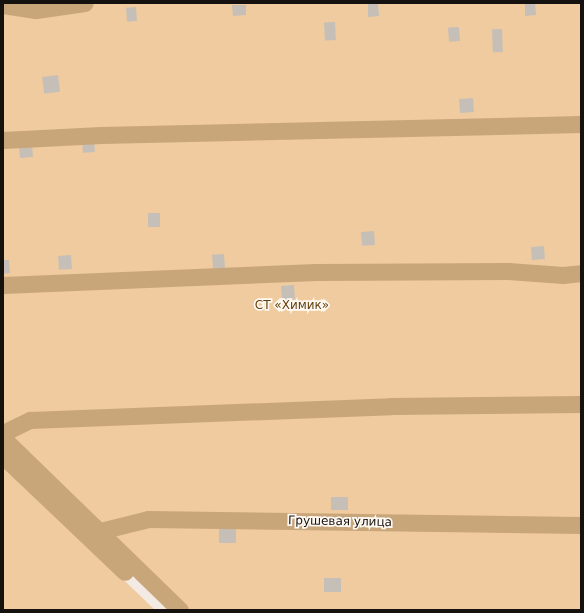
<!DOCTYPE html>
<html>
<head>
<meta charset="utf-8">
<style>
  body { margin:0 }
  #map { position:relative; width:584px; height:613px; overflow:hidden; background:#f3ebe3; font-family:"DejaVu Sans",sans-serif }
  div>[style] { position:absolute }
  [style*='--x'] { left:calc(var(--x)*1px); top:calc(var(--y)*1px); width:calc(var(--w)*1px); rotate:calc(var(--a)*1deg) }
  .green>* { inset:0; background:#efcb9f }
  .building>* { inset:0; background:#c6bfb7; transform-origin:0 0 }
  .minor>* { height:17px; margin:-8.5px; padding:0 8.5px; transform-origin:8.5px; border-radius:8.5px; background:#c9a57a }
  span { translate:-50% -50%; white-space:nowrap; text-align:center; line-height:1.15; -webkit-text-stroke:3.5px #fff9f2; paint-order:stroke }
  .park-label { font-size:12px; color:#613f0e }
  .street-label { font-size:12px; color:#14110f }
  .frame { position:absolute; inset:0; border:4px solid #14110f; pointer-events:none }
</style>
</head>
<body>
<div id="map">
  <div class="green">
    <i style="clip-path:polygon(3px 3px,581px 3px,581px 610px,172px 610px,3px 448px)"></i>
    <i style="clip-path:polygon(3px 464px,155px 610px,3px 610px)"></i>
  </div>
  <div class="building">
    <i style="clip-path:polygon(368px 3px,378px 3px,379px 16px,368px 17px)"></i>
    <i style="clip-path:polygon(525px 3px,535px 3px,536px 15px,525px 16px)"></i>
    <i style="clip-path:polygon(232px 5px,246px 5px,246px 15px,233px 16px)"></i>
    <i style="left:136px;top:7px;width:14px;height:10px;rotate:86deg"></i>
    <i style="left:335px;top:22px;width:18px;height:11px;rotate:87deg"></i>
    <i style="left:459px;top:27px;width:14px;height:11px;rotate:86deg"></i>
    <i style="left:502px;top:29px;width:23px;height:10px;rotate:88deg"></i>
    <i style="left:58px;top:75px;width:17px;height:16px;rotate:83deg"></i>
    <i style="left:473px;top:98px;width:14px;height:14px;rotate:86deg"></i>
    <i style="left:94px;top:139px;width:13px;height:12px;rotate:86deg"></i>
    <i style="left:32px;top:144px;width:13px;height:13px;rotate:86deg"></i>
    <i style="left:148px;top:213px;width:12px;height:14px"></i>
    <i style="left:374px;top:231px;width:14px;height:13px;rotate:86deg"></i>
    <i style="left:544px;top:246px;width:13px;height:13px;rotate:86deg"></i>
    <i style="left:224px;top:254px;width:14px;height:12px;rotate:86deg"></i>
    <i style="left:71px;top:255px;width:14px;height:13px;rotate:86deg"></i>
    <i style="clip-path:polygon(3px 260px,9px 260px,10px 273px,3px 274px)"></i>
    <i style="left:294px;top:285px;width:14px;height:13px;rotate:86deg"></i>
    <i style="left:331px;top:497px;width:17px;height:13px"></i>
    <i style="left:219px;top:529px;width:17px;height:14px"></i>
    <i style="left:324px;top:578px;width:17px;height:14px"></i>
  </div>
  <div class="minor">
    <i style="--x:3;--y:5;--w:33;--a:9"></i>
    <i style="--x:36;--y:10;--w:49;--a:-8.1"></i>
    <i style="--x:3;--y:140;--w:98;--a:-2.9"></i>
    <i style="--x:101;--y:135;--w:480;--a:-1.3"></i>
    <i style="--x:3;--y:285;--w:313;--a:-2.4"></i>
    <i style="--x:316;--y:272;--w:192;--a:-0.3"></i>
    <i style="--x:508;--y:271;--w:55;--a:4.2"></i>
    <i style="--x:563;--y:275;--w:18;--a:-6"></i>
    <i style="--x:3;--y:433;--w:30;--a:-26"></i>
    <i style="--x:30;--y:420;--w:361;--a:-2.2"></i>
    <i style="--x:391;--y:406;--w:190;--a:-0.6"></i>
    <i style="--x:3;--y:438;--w:247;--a:44.2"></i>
    <i style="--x:3;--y:456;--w:168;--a:43.6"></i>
    <i style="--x:100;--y:531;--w:49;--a:-14"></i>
    <i style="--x:148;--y:519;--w:433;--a:0.8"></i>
  </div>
  <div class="park-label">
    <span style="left:292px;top:306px">СТ «Химик»</span>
  </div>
  <div class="street-label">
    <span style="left:340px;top:522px;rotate:1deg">Грушевая улица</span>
  </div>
  <div class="frame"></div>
</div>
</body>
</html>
